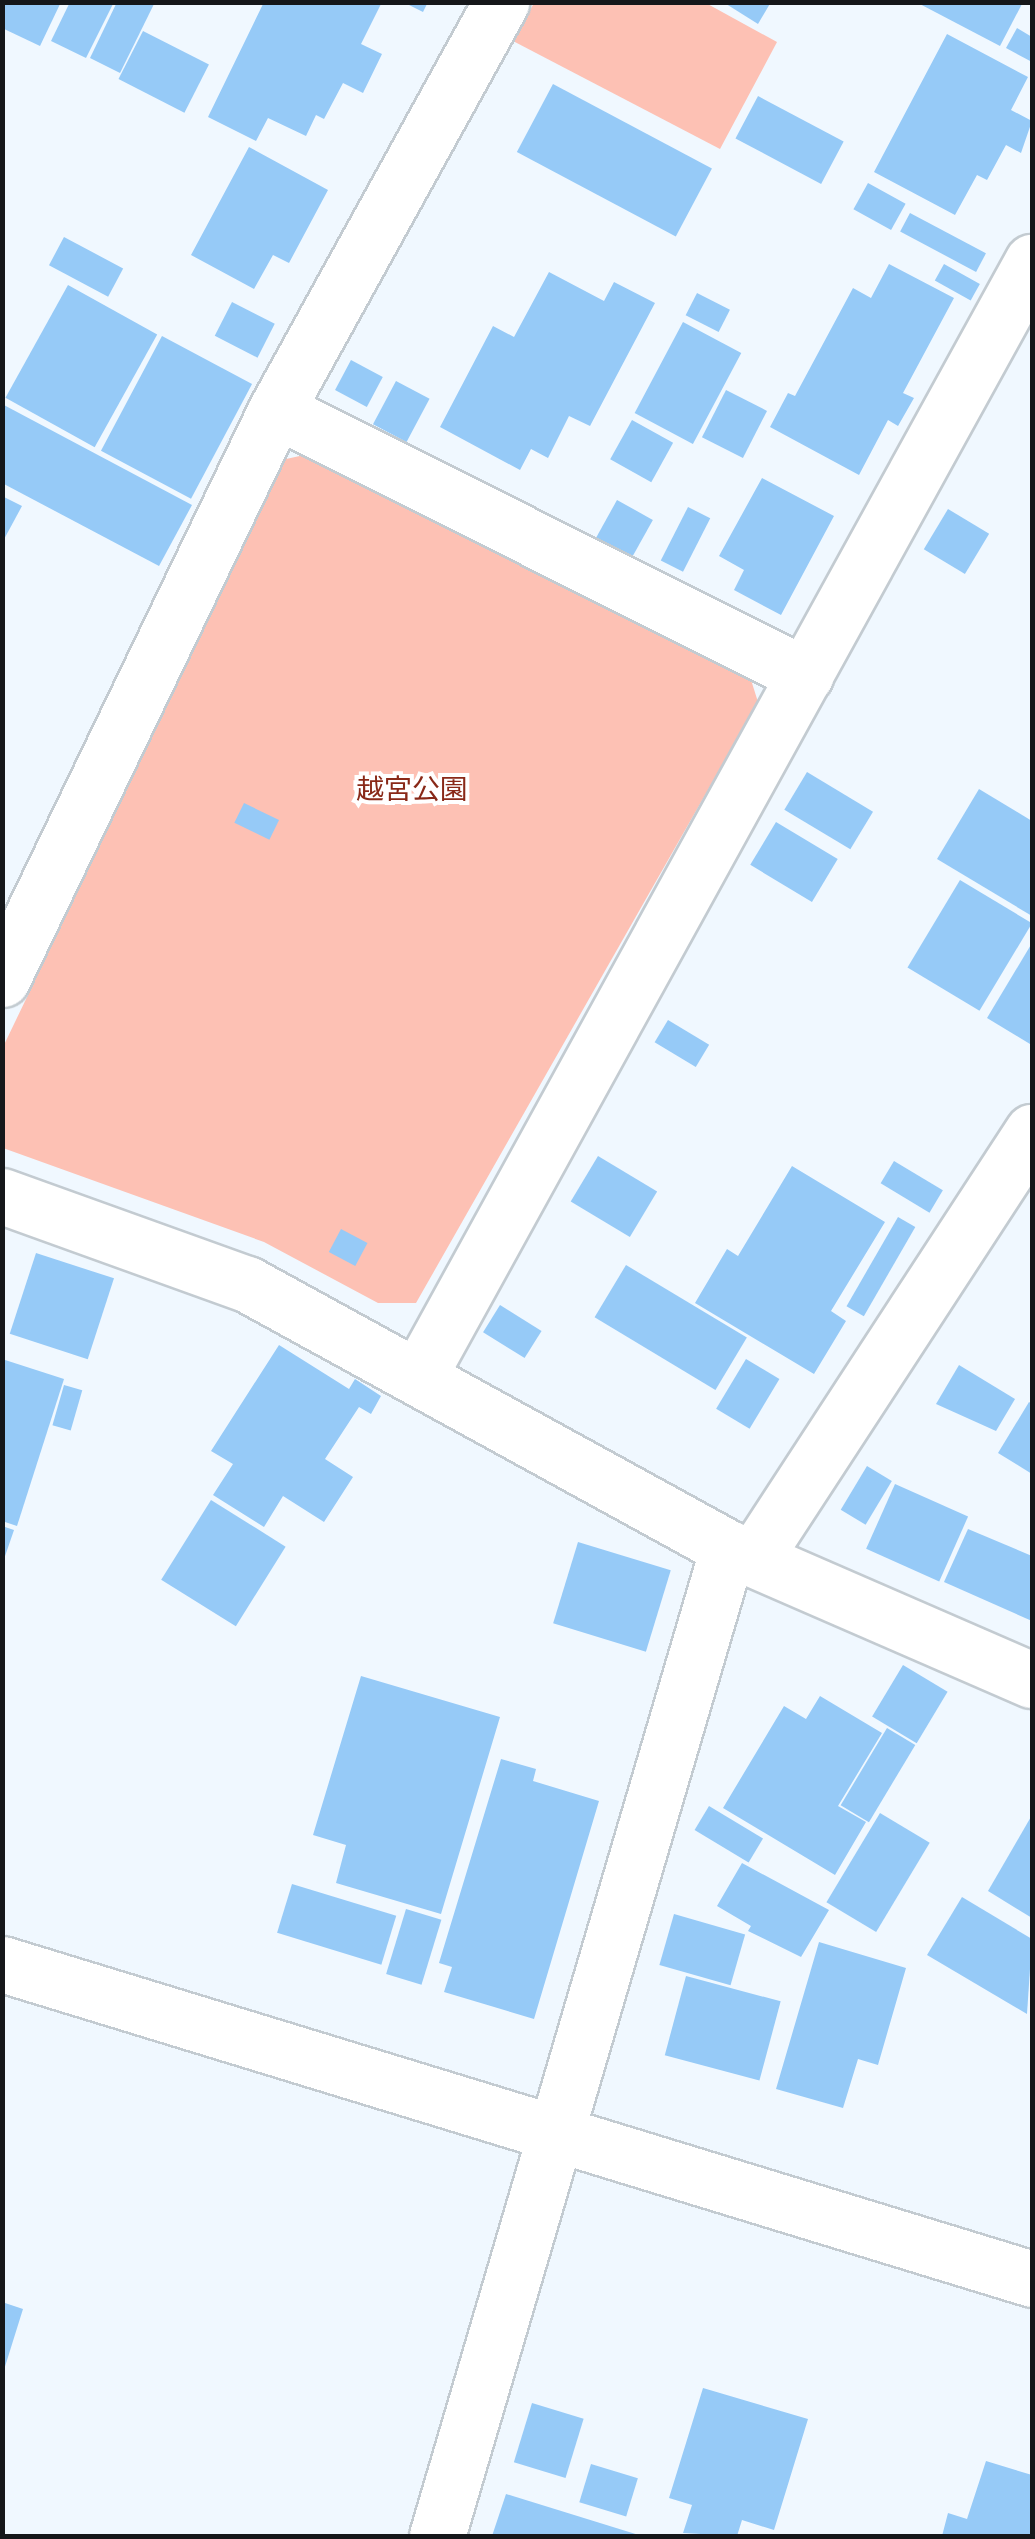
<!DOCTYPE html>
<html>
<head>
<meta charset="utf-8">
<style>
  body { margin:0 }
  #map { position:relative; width:1035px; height:2539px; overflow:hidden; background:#f0f8ff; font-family:Jost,"Noto Sans JP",sans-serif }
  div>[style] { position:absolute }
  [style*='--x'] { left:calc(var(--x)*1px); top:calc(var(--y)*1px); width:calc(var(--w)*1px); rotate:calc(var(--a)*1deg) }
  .green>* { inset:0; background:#fdc1b4 }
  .building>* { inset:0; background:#96caf7; transform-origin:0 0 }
  .roads { filter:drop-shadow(2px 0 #c3cbd1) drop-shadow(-2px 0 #c3cbd1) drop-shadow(0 2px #c3cbd1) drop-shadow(0 -2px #c3cbd1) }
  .minor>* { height:55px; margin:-27.5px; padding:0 27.5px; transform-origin:27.5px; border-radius:27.5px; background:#fff }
  .tertiary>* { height:55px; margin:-27.5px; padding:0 27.5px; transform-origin:27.5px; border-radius:27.5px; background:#fff }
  span { translate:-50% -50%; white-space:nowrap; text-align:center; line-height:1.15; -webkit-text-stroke:8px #fff; paint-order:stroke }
  .park-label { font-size:28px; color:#892918 }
  .frame { position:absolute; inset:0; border:5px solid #15171a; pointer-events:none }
</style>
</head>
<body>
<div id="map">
  <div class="green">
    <i style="clip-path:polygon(704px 2px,777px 42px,720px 149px,513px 41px,534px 3px)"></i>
    <i style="clip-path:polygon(318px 452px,746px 664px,758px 702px,416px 1303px,378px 1303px,264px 1242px,3px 1148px,2px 1049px,286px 459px)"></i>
  </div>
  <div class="building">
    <i style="clip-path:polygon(2px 2px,61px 2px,40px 46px,2px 28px)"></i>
    <i style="clip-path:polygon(70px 2px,114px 2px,86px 58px,51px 41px)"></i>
    <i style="clip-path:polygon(117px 2px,155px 2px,120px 73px,90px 58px)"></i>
    <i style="clip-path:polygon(264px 2px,382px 2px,361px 44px,382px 54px,363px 93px,343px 83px,324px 119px,316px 115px,306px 136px,268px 118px,256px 141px,208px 117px)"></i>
    <i style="clip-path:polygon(403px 2px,428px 2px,423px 12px)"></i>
    <i style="clip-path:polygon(723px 2px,771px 2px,758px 24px)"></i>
    <i style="clip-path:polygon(916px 2px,1023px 2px,1000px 46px)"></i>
    <i style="clip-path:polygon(1017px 28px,1032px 37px,1032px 62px,1006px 48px)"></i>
    <i style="left:143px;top:31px;width:74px;height:54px;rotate:27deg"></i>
    <i style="clip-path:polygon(947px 34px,1028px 77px,1011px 110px,1032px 121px,1021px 153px,1006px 145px,987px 180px,977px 175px,955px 215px,874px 172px)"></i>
    <i style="left:553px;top:84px;width:180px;height:77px;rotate:28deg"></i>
    <i style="left:758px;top:96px;width:97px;height:48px;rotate:28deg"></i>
    <i style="clip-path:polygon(249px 147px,328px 190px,289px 263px,273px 255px,254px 289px,191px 255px)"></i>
    <i style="left:868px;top:183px;width:43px;height:30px;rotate:29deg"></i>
    <i style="left:910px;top:213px;width:86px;height:21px;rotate:28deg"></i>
    <i style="left:64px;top:237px;width:67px;height:32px;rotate:28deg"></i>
    <i style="clip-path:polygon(889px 264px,954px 298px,903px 393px,914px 398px,898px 426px,888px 420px,859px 475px,770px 427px,788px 393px,795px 396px,853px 288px,871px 298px)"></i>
    <i style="left:944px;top:264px;width:41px;height:19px;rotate:29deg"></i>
    <i style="clip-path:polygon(549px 272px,604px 301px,614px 282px,655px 303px,590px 426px,569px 416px,548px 458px,531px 449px,520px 470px,440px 427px,493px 326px,514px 337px)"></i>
    <i style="left:68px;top:285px;width:102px;height:129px;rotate:29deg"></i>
    <i style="left:697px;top:293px;width:37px;height:25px;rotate:27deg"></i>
    <i style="left:232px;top:302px;width:48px;height:38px;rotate:27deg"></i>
    <i style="left:683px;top:322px;width:66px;height:103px;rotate:28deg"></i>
    <i style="left:162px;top:336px;width:102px;height:130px;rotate:28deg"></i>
    <i style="left:351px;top:360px;width:36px;height:34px;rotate:28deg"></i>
    <i style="left:396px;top:381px;width:38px;height:49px;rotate:28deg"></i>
    <i style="left:726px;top:390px;width:46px;height:53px;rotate:27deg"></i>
    <i style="clip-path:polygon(2px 404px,192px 505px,159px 566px,2px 483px)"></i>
    <i style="left:632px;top:420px;width:47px;height:45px;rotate:29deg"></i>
    <i style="clip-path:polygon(762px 478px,834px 516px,781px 615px,734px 590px,744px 570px,719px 556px)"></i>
    <i style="clip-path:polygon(2px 496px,22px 506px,2px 543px)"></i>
    <i style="left:617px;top:500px;width:41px;height:44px;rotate:29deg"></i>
    <i style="left:688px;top:507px;width:25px;height:60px;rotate:27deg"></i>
    <i style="left:948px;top:509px;width:48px;height:47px;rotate:31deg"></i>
    <i style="left:807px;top:772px;width:77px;height:44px;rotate:31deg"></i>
    <i style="clip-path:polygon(979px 789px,1032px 821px,1032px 916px,937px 859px)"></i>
    <i style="left:244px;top:803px;width:39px;height:22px;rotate:26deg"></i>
    <i style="left:776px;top:822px;width:72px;height:50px;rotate:31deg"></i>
    <i style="left:960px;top:880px;width:84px;height:102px;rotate:31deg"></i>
    <i style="clip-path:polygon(1032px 943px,1032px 1039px,1030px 1044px,987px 1018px)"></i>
    <i style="left:668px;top:1020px;width:48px;height:26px;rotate:31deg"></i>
    <i style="left:598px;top:1156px;width:69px;height:53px;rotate:31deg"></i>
    <i style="left:894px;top:1161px;width:57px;height:26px;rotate:31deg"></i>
    <i style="clip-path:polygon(792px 1166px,885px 1222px,831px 1311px,846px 1321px,814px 1374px,695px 1303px,727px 1249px,738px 1256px)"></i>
    <i style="left:898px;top:1217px;width:20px;height:103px;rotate:30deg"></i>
    <i style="left:341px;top:1229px;width:30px;height:26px;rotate:28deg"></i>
    <i style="left:36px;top:1253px;width:82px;height:85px;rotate:18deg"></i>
    <i style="left:626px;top:1265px;width:141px;height:61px;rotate:31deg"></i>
    <i style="left:500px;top:1305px;width:49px;height:32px;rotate:32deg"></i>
    <i style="clip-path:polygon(279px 1345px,349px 1389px,355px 1379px,381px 1396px,371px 1414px,359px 1407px,325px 1459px,353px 1477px,324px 1522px,283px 1496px,264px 1527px,213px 1495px,233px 1464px,211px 1451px)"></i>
    <i style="clip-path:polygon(2px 1359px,64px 1379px,17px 1526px,2px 1521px)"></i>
    <i style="left:746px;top:1359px;width:39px;height:58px;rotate:31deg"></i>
    <i style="clip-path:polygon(959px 1365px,1015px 1399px,996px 1431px,936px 1404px)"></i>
    <i style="left:64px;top:1385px;width:19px;height:42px;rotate:16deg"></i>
    <i style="clip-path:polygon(1029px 1402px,1032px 1404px,1032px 1474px,998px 1453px)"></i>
    <i style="left:867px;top:1466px;width:29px;height:51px;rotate:31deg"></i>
    <i style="left:895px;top:1484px;width:80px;height:71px;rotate:24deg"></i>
    <i style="left:211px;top:1500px;width:88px;height:94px;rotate:32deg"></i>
    <i style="clip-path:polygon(2px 1526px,14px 1530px,3px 1562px,2px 1562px)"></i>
    <i style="clip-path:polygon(968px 1529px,1032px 1556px,1032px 1621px,944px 1582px)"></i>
    <i style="left:578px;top:1542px;width:97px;height:85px;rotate:17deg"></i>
    <i style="left:903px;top:1665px;width:52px;height:60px;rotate:31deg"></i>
    <i style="clip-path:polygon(361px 1676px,500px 1717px,441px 1914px,336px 1883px,346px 1845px,313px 1835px)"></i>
    <i style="clip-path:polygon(820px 1696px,882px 1733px,838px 1806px,866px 1822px,835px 1875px,723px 1808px,784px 1706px,806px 1719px)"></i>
    <i style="left:887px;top:1728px;width:33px;height:90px;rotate:31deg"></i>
    <i style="clip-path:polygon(501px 1759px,536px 1769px,533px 1781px,599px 1801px,534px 2019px,444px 1992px,452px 1967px,439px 1963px)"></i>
    <i style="left:709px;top:1806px;width:63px;height:28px;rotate:31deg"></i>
    <i style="left:880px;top:1813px;width:58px;height:104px;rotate:31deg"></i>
    <i style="clip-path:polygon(1032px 1815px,1032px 1918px,988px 1891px)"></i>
    <i style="clip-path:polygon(742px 1863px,829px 1910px,801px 1957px,748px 1931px,751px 1926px,717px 1906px)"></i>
    <i style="left:292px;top:1884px;width:109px;height:51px;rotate:17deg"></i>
    <i style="clip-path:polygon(962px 1897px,1032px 1939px,1027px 2014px,927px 1955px)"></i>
    <i style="left:406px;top:1909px;width:37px;height:68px;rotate:17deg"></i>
    <i style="left:674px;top:1914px;width:74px;height:53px;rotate:16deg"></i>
    <i style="clip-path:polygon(819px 1942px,906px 1968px,878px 2065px,858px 2059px,843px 2108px,776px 2089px)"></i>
    <i style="left:686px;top:1976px;width:98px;height:82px;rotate:15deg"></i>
    <i style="clip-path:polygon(2px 2302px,23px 2309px,3px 2373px,2px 2373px)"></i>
    <i style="clip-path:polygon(703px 2388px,808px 2419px,774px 2530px,742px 2520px,737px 2536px,683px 2533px,692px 2505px,669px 2498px)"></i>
    <i style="left:532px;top:2403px;width:54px;height:62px;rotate:17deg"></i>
    <i style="clip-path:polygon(986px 2461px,1032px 2475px,1032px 2536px,942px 2536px,948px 2513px,967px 2519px)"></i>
    <i style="left:591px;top:2464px;width:49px;height:40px;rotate:17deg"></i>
    <i style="clip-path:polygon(506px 2494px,642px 2536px,492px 2536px)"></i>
  </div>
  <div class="roads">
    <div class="minor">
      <i style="--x:276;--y:410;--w:592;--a:26.61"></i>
      <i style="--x:2;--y:979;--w:632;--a:-64.29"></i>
      <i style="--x:276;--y:410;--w:466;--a:-61.1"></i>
      <i style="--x:2;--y:1196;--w:260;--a:19.8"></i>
      <i style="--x:247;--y:1284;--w:549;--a:28.76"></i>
      <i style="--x:728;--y:1548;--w:331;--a:23.5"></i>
      <i style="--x:419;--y:1375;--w:1271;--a:-61.16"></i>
      <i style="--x:754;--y:1558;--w:509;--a:-56.87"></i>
      <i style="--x:437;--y:2536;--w:1030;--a:-73.59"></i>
    </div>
    <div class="tertiary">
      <i style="--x:2;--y:1964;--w:1077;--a:17"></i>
    </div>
  </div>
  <div class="park-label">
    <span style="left:412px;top:790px">越宮公園</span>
  </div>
  <div class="frame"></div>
</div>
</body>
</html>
